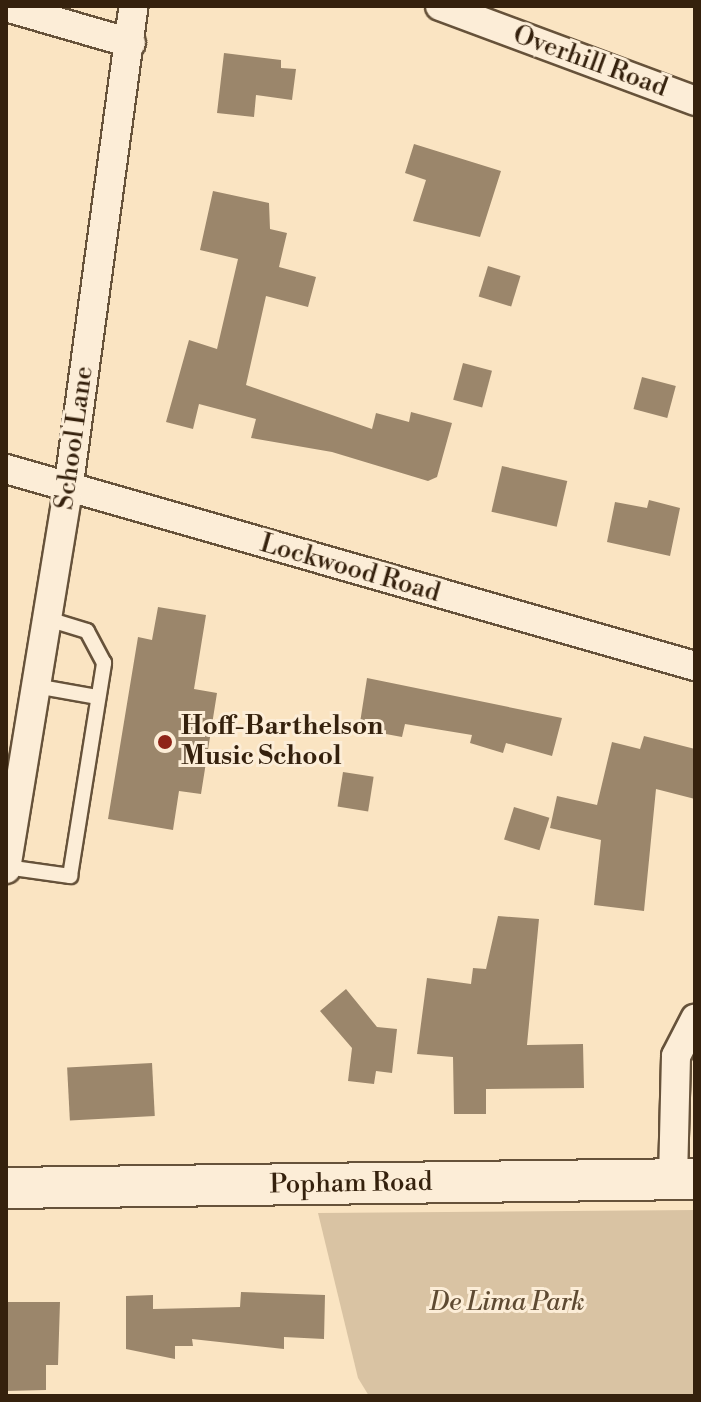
<!DOCTYPE html>
<html>
<head>
<meta charset="utf-8">
<style>
  body { margin:0 }
  #map { position:relative; width:701px; height:1402px; overflow:hidden; background:#fae4c2; font-family:"Libre Bodoni",serif }
  div>[style] { position:absolute }
  [style*='--x'] { left:calc(var(--x)*1px); top:calc(var(--y)*1px); width:calc(var(--w)*1px); rotate:calc(var(--a)*1deg) }
  .green>* { inset:0; background:#d9c3a3 }
  .building>* { inset:0; background:#9b866b; transform-origin:0 0 }
  .roads { filter:drop-shadow(2px 0 #66523a) drop-shadow(-2px 0 #66523a) drop-shadow(0 2px #66523a) drop-shadow(0 -2px #66523a) }
  .service>* { height:14px; margin:-7px; padding:0 7px; transform-origin:7px; border-radius:7px; background:#fcedd7 }
  .minor>* { height:28px; margin:-14px; padding:0 14px; transform-origin:14px; border-radius:14px; background:#fcedd7 }
  .secondary>* { height:40px; margin:-20px; padding:0 20px; transform-origin:20px; border-radius:20px; background:#fcedd7 }
  .dots>* { width:22px; height:22px; translate:-50% -50%; box-sizing:border-box; border:4px solid #fcedd7; border-radius:50% }
  span { translate:-50% -50%; white-space:nowrap; text-align:center; line-height:1.15; -webkit-text-stroke:6px #fcedd7; paint-order:stroke }
  .street-label { font-size:26px; color:#35210d }
  .poi-label { font-size:26px; color:#35210d; font-weight:700 }
  .left { translate:0 -50%; text-align:left }
  .park-label { font-size:26px; color:#5e4a32; font-style:italic }
  .frame { position:absolute; inset:0; border:8px solid #35210d; pointer-events:none }
</style>
</head>
<body>
<div id="map">
  <div class="green">
    <i style="clip-path:polygon(695px 1210px,695px 1396px,369px 1396px,358px 1378px,318px 1213px)"></i>
  </div>
  <div class="building">
    <i style="clip-path:polygon(224px 53px,281px 60px,281px 68px,296px 69px,292px 100px,256px 95px,254px 117px,217px 113px)"></i>
    <i style="clip-path:polygon(414px 144px,501px 171px,480px 237px,413px 221px,426px 180px,405px 173px)"></i>
    <i style="clip-path:polygon(213px 191px,269px 203px,270px 229px,287px 233px,279px 267px,316px 277px,308px 307px,266px 296px,246px 385px,372px 429px,376px 413px,409px 422px,411px 412px,452px 423px,437px 477px,428px 481px,332px 452px,251px 438px,256px 419px,199px 404px,193px 429px,166px 422px,189px 340px,217px 349px,238px 259px,200px 250px)"></i>
    <i style="left:488px;top:266px;width:34px;height:32px;rotate:17deg"></i>
    <i style="left:463px;top:363px;width:30px;height:38px;rotate:15deg"></i>
    <i style="left:642px;top:377px;width:35px;height:33px;rotate:15deg"></i>
    <i style="left:502px;top:466px;width:67px;height:47px;rotate:13deg"></i>
    <i style="clip-path:polygon(649px 500px,680px 508px,670px 556px,607px 542px,615px 502px,647px 508px)"></i>
    <i style="clip-path:polygon(158px 607px,206px 615px,194px 689px,217px 693px,201px 794px,179px 791px,173px 830px,108px 819px,138px 637px,152px 640px)"></i>
    <i style="clip-path:polygon(367px 678px,562px 718px,552px 756px,506px 743px,503px 753px,470px 743px,472px 735px,405px 724px,402px 737px,359px 729px)"></i>
    <i style="clip-path:polygon(644px 736px,695px 749px,695px 799px,656px 789px,644px 911px,594px 905px,601px 840px,550px 828px,557px 796px,597px 805px,612px 742px,640px 749px)"></i>
    <i style="left:343px;top:772px;width:31px;height:35px;rotate:9deg"></i>
    <i style="left:514px;top:807px;width:37px;height:34px;rotate:17deg"></i>
    <i style="clip-path:polygon(498px 916px,539px 919px,527px 1045px,583px 1044px,584px 1088px,486px 1089px,486px 1114px,454px 1114px,453px 1057px,417px 1054px,427px 978px,471px 984px,473px 968px,486px 969px)"></i>
    <i style="clip-path:polygon(346px 989px,377px 1027px,397px 1029px,392px 1073px,376px 1071px,374px 1084px,348px 1081px,352px 1048px,320px 1011px)"></i>
    <i style="left:152px;top:1063px;width:53px;height:85px;rotate:87deg"></i>
    <i style="clip-path:polygon(241px 1292px,325px 1295px,324px 1339px,284px 1337px,284px 1349px,192px 1339px,193px 1346px,175px 1346px,175px 1359px,126px 1349px,126px 1296px,153px 1295px,153px 1309px,240px 1307px)"></i>
    <i style="clip-path:polygon(6px 1302px,60px 1302px,58px 1365px,46px 1365px,46px 1390px,6px 1391px)"></i>
  </div>
  <div class="roads">
    <div class="service">
      <i style="--x:36;--y:686;--w:63;--a:10.1"></i>
      <i style="--x:6;--y:867;--w:65;--a:8"></i>
      <i style="--x:70;--y:876;--w:216;--a:-80.9"></i>
      <i style="--x:104;--y:663;--w:36;--a:-118"></i>
      <i style="--x:87;--y:631;--w:41;--a:-162.9"></i>
    </div>
    <div class="minor">
      <i style="--x:440;--y:6;--w:272;--a:20.4"></i>
      <i style="--x:6;--y:7;--w:130;--a:16.1"></i>
      <i style="--x:6;--y:469;--w:717;--a:15.96"></i>
      <i style="--x:6;--y:869;--w:383;--a:-80.7"></i>
      <i style="--x:68;--y:491;--w:489;--a:-82.3"></i>
      <i style="--x:673;--y:1179;--w:123;--a:-88.6"></i>
      <i style="--x:676;--y:1056;--w:42;--a:-62.8"></i>
    </div>
    <div class="secondary">
      <i style="--x:6;--y:1188;--w:689;--a:-0.75"></i>
    </div>
  </div>
  <div class="dots">
    <i style="left:165px;top:742px;background:#8f2418"></i>
  </div>
  <div class="street-label">
    <span style="left:590px;top:62px;rotate:20deg">Overhill Road</span>
    <span style="left:75px;top:438px;rotate:-82deg">School Lane</span>
    <span style="left:350px;top:569px;rotate:16deg">Lockwood Road</span>
    <span style="left:351px;top:1184px;rotate:-1deg">Popham Road</span>
  </div>
  <div class="poi-label">
    <span class="left" style="left:181px;top:742px">Hoff-Barthelson<br>Music School</span>
  </div>
  <div class="park-label">
    <span style="left:507px;top:1303px">De Lima Park</span>
  </div>
  <div class="frame"></div>
</div>
</body>
</html>
